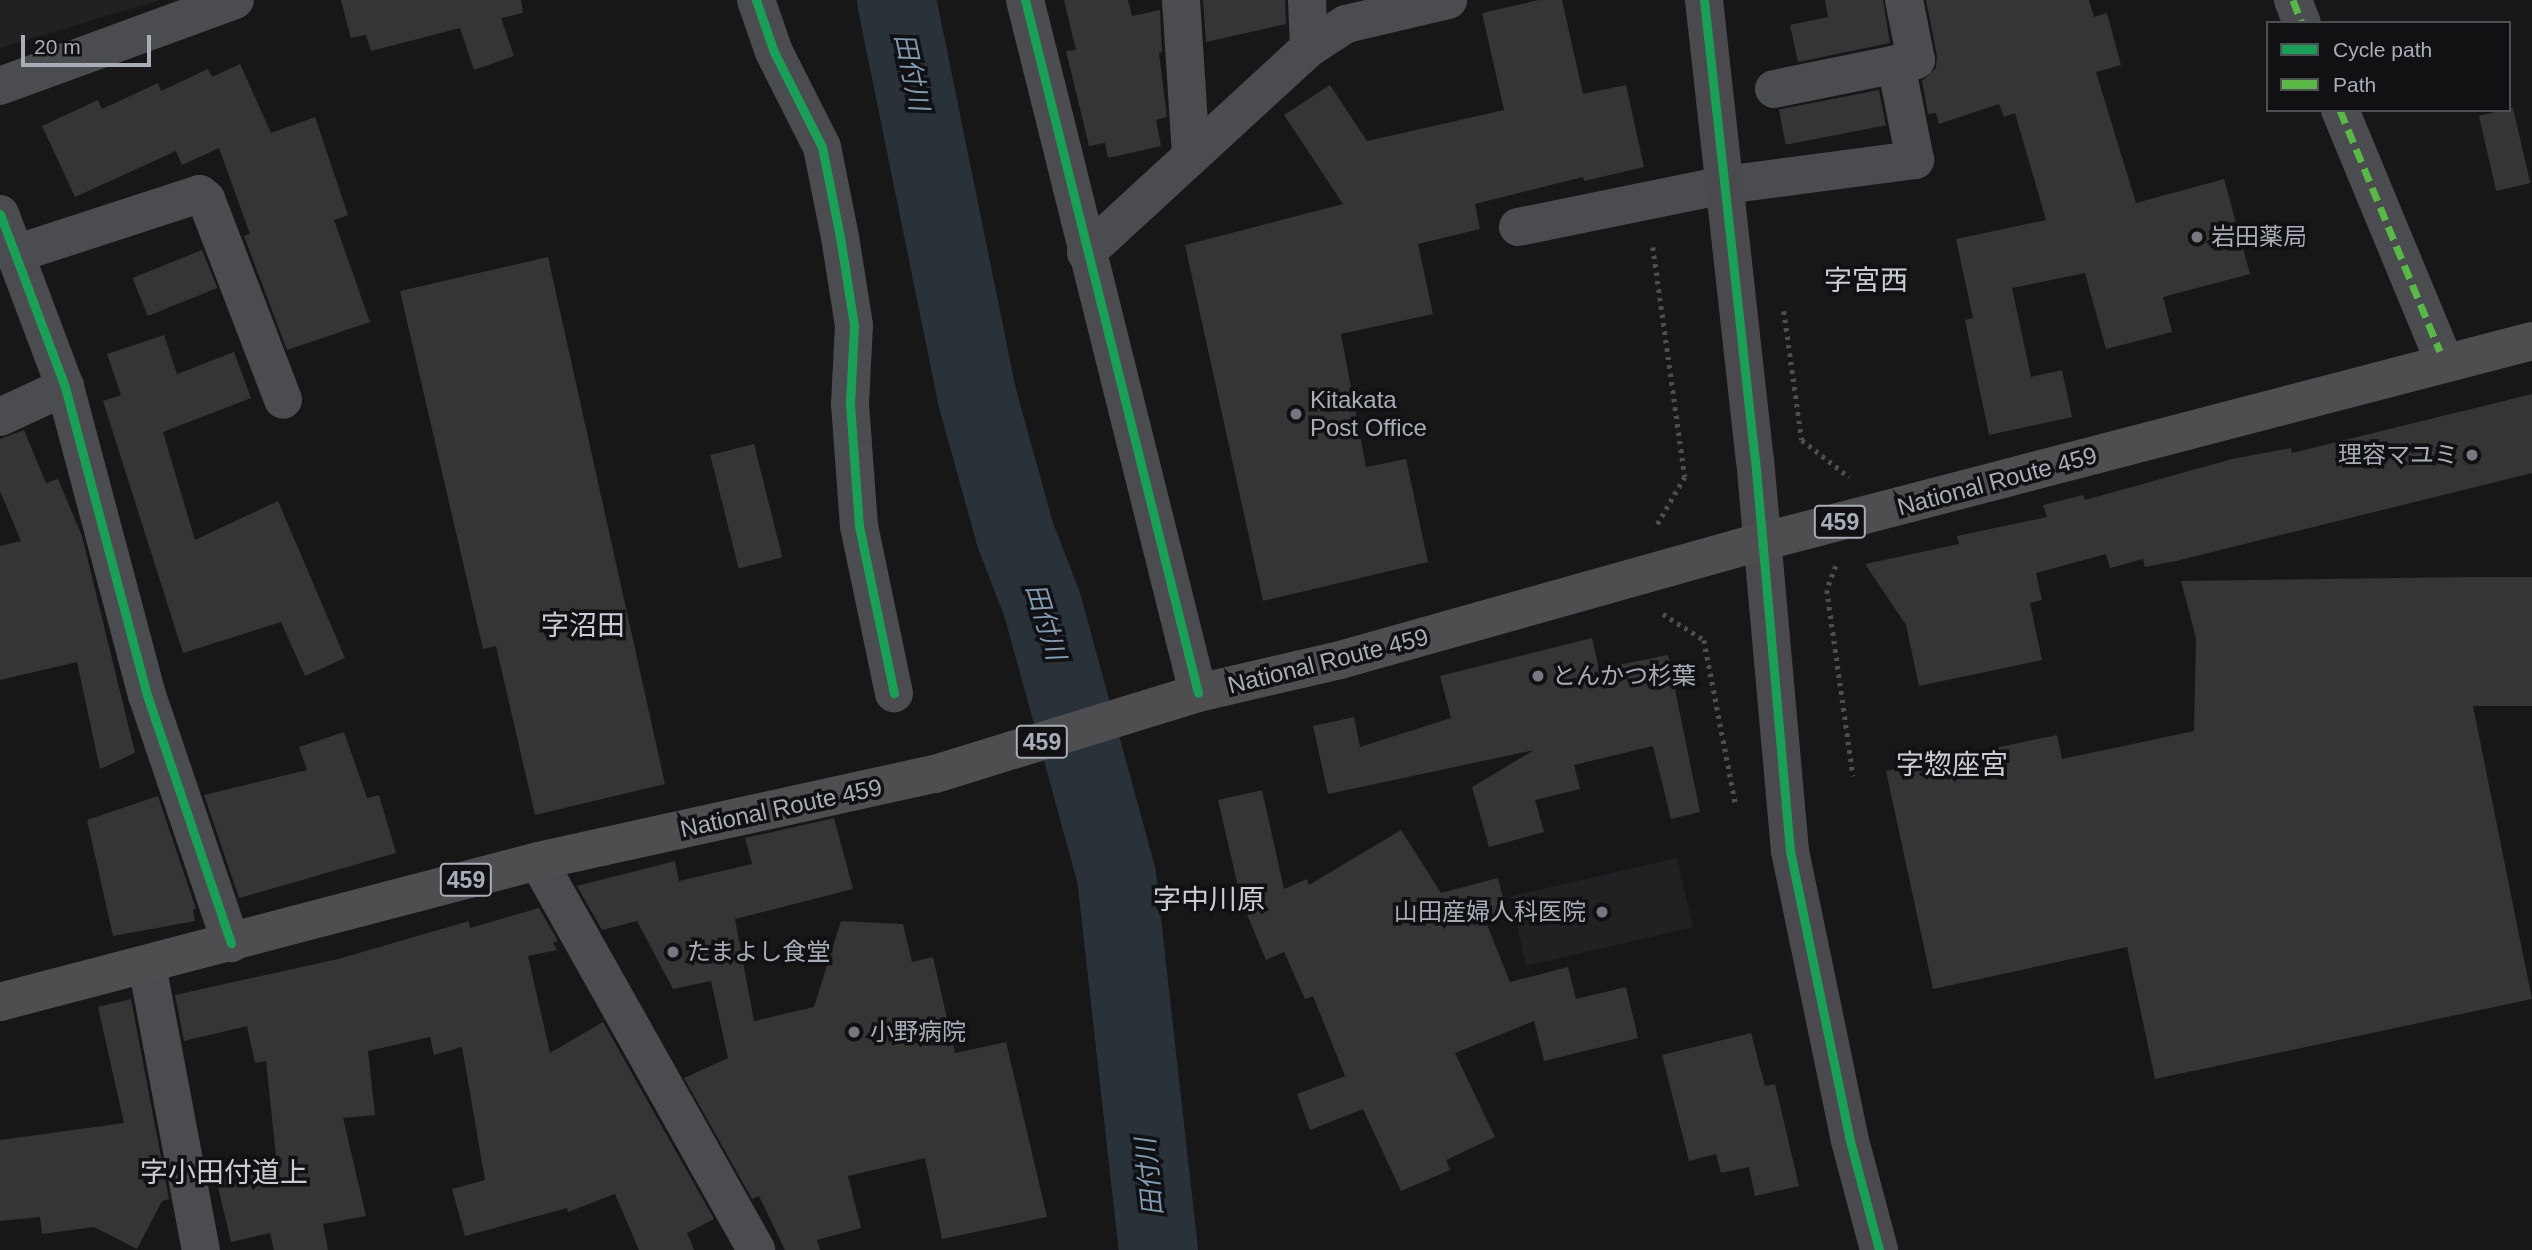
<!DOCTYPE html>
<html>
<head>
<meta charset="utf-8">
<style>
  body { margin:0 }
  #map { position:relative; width:2532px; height:1250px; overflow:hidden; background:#171717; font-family:Helvetica,"Noto Sans JP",sans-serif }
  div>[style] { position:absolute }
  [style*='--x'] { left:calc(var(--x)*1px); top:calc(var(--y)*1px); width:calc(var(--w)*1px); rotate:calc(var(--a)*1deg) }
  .built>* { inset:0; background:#212123; transform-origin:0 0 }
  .river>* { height:79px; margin:-39.5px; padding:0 39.5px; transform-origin:39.5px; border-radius:39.5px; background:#2a3239 }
  .building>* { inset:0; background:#353536; transform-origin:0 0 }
  .path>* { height:4.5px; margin-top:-2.25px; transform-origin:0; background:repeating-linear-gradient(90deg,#4d4e52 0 3.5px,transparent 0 8.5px) }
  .street>* { height:38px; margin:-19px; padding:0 19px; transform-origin:19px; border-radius:19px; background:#4b4c50 }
  .secondary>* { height:38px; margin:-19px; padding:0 19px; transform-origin:19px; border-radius:19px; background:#4a4a4e }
  .highway>* { height:38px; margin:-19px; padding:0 19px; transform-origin:19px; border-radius:19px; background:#4e4e51 }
  .quiet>* { height:7px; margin-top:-3.5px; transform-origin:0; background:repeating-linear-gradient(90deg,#58b947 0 14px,transparent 0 21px) }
  .cycleway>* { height:9px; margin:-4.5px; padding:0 4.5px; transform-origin:4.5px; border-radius:4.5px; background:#1a9f57 }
  .dots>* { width:19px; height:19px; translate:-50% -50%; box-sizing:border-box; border:4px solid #111113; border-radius:50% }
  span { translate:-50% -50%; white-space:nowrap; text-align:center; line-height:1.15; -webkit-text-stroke:7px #111113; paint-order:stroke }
  .shield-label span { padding:2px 5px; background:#111113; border:2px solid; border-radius:5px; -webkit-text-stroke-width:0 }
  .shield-label { font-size:23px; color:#a8adb8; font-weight:700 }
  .poi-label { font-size:24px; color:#a8adb8 }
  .left { translate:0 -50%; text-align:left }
  .right { translate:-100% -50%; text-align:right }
  .street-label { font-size:24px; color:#a8adb8 }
  .water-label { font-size:26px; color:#7f9bb3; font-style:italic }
  .quarter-label { font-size:28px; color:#c9ccd4 }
  .legend { position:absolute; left:2266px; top:21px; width:245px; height:91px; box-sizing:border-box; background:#111113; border:2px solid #4d4f55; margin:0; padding:9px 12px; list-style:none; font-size:21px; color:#a8adb8 }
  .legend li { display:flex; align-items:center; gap:14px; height:35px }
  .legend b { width:35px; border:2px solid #4d4f55 }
  .scale { position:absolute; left:21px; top:35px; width:130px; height:32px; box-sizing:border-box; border:4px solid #a8adb8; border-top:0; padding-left:9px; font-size:21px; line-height:24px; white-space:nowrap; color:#a8adb8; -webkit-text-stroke:5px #111113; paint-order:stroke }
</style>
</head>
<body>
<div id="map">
  <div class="built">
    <i style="clip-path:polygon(0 0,160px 0,0 48px)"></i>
    <i style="left:1677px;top:858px;width:71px;height:171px;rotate:77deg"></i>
  </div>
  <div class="river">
    <i style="--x:896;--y:0;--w:406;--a:78.5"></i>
    <i style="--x:977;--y:398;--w:142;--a:74.5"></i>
    <i style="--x:1015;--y:535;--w:75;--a:68.9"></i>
    <i style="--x:1042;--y:605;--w:281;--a:74.7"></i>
    <i style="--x:1116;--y:876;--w:376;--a:83.6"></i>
  </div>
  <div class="building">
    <i style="clip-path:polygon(341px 0,521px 0,523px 13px,501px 18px,514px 56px,474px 70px,460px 28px,371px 51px,366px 35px,351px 38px)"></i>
    <i style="clip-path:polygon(1064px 0,1128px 0,1132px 16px,1160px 10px,1162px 52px,1159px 53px,1167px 117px,1156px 120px,1161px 146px,1108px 158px,1105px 143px,1089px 146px,1066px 51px,1076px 50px)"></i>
    <i style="clip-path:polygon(1203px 0,1285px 0,1286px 24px,1206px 42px)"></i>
    <i style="clip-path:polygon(1539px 0,1562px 0,1583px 94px,1626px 85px,1644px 167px,1584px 181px,1583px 177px,1475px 204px,1480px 229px,1418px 244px,1433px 314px,1341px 334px,1366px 467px,1406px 459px,1428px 562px,1263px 601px,1185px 245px,1343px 204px,1284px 115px,1330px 85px,1367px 141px,1504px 110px,1482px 13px)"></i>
    <i style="clip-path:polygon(1825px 0,1883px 0,1890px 43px,1798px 62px,1790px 25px,1828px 17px)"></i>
    <i style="clip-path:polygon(1926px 0,2089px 0,2094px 17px,2107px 13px,2121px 65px,2096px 72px,2136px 203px,2224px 179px,2250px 274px,2163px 297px,2172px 332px,2106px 349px,2085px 273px,2012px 288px,2031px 377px,2062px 370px,2072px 417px,1989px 435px,1965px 320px,1973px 318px,1956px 239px,2046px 220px,2015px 113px,2004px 117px,1999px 104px,1939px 124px,1936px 113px,1928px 114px,1922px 81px,1936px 68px,1937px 56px)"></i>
    <i style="clip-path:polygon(240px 64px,271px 133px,315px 117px,348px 215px,334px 220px,370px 322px,287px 350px,244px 236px,250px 234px,219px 148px,182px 165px,176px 151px,75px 197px,42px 126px,98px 100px,102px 109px,158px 83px,161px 91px,208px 69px,212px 77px)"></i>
    <i style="left:1879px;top:90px;width:36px;height:102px;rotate:79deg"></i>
    <i style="left:2513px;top:108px;width:77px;height:35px;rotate:77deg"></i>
    <i style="left:202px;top:250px;width:41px;height:75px;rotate:68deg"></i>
    <i style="clip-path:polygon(548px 257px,665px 784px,535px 815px,496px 646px,483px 649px,400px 291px)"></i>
    <i style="clip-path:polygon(164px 335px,177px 374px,234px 352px,251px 398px,163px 432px,195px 540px,278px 501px,345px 658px,305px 676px,281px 622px,183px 653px,103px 401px,121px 395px,107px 354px)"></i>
    <i style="clip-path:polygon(2532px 394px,2532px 473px,2176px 561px,2145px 567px,2143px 559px,2110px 568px,2106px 554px,2036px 573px,2042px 600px,2030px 603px,2042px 660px,1919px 686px,1906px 625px,1865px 564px,1959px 544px,1957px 536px,2047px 517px,2043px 505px,2083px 495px,2085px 500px,2232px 459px,2291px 448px,2292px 453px)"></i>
    <i style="clip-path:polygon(24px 430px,46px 483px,58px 479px,82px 536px,135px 753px,100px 769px,77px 662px,0 680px,0 546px,21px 541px,0 491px,0 439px)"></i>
    <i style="left:754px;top:444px;width:117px;height:45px;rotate:76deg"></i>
    <i style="clip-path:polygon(2473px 577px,2532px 577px,2532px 706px,2473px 706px,2532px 999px,2155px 1079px,2127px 947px,1933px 989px,1886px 771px,2057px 735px,2062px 759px,2194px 731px,2196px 638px,2181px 581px)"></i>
    <i style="clip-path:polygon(1592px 638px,1599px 669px,1668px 655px,1700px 812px,1671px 819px,1653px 746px,1574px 765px,1580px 789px,1535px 800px,1544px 832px,1489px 847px,1472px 787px,1534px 750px,1328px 794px,1313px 726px,1354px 717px,1360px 747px,1451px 718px,1440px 676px)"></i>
    <i style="clip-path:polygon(344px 732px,367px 798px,379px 795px,396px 853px,239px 898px,204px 795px,307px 770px,299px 747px)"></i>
    <i style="clip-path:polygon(1262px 790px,1284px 889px,1307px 879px,1309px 885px,1401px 830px,1441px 893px,1498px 878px,1507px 914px,1485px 920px,1510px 982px,1568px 967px,1576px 999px,1626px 987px,1638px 1038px,1544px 1061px,1534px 1021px,1455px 1053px,1495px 1137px,1446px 1160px,1450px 1170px,1401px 1191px,1363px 1109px,1310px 1130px,1297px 1094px,1345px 1076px,1313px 996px,1305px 999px,1284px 952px,1266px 960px,1241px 900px,1218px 800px)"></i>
    <i style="clip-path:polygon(158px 796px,196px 909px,193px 910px,195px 921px,113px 936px,87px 820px)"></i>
    <i style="clip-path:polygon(834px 818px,853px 889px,735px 919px,754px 1021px,814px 1007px,841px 921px,903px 924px,912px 962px,933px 957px,955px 1053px,1006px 1042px,1047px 1217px,942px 1239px,925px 1158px,848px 1176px,861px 1228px,817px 1240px,820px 1250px,785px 1250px,759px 1196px,752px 1199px,684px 1078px,728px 1058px,711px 981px,673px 989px,637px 921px,602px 930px,577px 886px,675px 861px,679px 881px,752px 864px,745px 838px)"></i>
    <i style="clip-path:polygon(539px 908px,558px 941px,553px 943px,557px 950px,528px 956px,550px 1053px,603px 1022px,714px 1219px,687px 1233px,694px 1250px,639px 1250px,615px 1194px,568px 1212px,567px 1208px,465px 1236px,452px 1189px,485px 1180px,462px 1047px,434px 1055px,430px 1037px,368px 1051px,375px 1115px,343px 1118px,366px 1216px,323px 1224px,328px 1250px,274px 1250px,270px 1233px,231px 1242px,214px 1170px,276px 1156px,266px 1061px,255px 1063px,247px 1026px,184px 1041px,175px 995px,338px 959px,469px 921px,470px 928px)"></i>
    <i style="clip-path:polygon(131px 999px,169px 1199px,162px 1201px,137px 1249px,94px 1227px,42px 1234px,40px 1217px,0 1221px,0 1140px,124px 1123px,98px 1007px)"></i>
    <i style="clip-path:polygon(1751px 1033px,1765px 1086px,1775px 1084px,1799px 1186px,1755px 1196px,1749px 1167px,1721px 1173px,1716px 1154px,1689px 1161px,1662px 1055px)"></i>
  </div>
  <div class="path">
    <i style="--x:1653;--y:247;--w:232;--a:82.1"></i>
    <i style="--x:1685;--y:477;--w:58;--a:120.1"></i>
    <i style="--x:1784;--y:311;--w:130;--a:82.1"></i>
    <i style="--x:1802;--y:440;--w:60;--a:38.2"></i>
    <i style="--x:1836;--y:566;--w:26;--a:111"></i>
    <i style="--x:1827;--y:590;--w:188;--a:82"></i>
    <i style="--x:1663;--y:614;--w:49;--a:32.4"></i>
    <i style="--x:1704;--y:640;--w:169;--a:79.1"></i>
  </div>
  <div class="street">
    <i style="--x:756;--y:0;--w:55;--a:70.9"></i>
    <i style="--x:774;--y:52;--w:106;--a:63.2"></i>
    <i style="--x:822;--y:147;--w:92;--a:78.7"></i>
    <i style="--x:840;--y:237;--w:89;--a:81"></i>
    <i style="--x:854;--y:325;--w:79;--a:92.9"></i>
    <i style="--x:850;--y:404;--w:122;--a:85.8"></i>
    <i style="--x:859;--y:526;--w:171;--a:78.2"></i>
    <i style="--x:1025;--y:0;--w:714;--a:75.98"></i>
    <i style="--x:1181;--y:0;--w:156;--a:86.3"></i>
    <i style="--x:1307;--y:0;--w:48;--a:87.6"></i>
    <i style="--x:2293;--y:0;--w:25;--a:69"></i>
    <i style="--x:0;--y:86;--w:250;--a:-20.1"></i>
    <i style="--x:1774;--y:89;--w:145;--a:-11.5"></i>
    <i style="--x:1916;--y:60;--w:61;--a:-101.3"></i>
    <i style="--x:2340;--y:110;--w:261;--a:67.5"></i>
    <i style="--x:0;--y:214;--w:185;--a:69.4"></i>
    <i style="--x:65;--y:387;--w:319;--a:75.1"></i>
    <i style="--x:147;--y:695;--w:262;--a:71.3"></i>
    <i style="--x:1518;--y:227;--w:211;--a:-11.5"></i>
    <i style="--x:1725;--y:185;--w:192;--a:-7.5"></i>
    <i style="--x:1915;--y:160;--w:98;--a:-101.2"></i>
    <i style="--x:1086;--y:253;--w:303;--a:-42.6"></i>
    <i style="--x:1309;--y:48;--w:44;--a:-33"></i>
    <i style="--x:1346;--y:24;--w:105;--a:-13.2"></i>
    <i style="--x:15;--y:254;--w:194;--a:-18"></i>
    <i style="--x:200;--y:194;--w:8;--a:40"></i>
    <i style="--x:206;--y:199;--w:215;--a:69"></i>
    <i style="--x:0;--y:417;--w:72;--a:-24.8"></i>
    <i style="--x:538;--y:861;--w:446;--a:60.7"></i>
    <i style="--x:147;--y:965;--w:290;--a:79.3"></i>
  </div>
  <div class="secondary">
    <i style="--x:1704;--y:0;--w:462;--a:83.7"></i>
    <i style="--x:1755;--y:459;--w:394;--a:84.9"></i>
    <i style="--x:1790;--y:851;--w:292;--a:78.3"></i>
    <i style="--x:1849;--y:1137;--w:117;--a:75.1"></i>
  </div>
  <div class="highway">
    <i style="--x:0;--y:1002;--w:556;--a:-14.69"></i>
    <i style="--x:538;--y:861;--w:406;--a:-12.4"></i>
    <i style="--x:935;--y:774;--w:275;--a:-17.1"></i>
    <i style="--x:1198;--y:693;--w:146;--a:-13.1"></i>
    <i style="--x:1340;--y:660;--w:437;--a:-15.7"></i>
    <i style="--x:1761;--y:542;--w:797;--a:-14.61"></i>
  </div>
  <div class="quiet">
    <i style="--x:2293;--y:0;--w:25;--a:69"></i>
    <i style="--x:2340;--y:110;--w:261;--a:67.5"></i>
  </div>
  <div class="cycleway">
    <i style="--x:756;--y:0;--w:55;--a:70.9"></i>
    <i style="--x:774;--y:52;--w:106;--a:63.2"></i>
    <i style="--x:822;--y:147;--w:92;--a:78.7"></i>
    <i style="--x:840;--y:237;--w:89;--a:81"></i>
    <i style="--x:854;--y:325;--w:79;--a:92.9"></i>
    <i style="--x:850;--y:404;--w:122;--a:85.8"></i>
    <i style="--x:859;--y:526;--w:171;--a:78.2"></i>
    <i style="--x:1025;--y:0;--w:714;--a:75.98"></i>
    <i style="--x:1704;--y:0;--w:462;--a:83.7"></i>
    <i style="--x:1755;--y:459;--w:394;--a:84.9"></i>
    <i style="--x:1790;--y:851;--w:292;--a:78.3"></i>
    <i style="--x:1849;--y:1137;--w:117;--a:75.1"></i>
    <i style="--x:0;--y:214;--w:185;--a:69.4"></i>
    <i style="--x:65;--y:387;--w:319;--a:75.1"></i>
    <i style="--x:147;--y:695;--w:262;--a:71.3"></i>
  </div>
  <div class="dots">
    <i style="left:2197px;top:237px;background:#757880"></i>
    <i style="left:1296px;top:414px;background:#757880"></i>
    <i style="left:2472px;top:455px;background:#757880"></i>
    <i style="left:1538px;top:676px;background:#757880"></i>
    <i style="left:1602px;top:912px;background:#757880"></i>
    <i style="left:673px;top:952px;background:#757880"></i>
    <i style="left:854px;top:1032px;background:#757880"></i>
  </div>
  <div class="shield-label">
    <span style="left:1840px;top:522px">459</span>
    <span style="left:1042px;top:742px">459</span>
    <span style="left:466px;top:880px">459</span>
  </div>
  <div class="poi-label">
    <span class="left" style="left:2211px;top:237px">岩田薬局</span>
    <span class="left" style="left:1310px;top:414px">Kitakata<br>Post Office</span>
    <span class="right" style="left:2458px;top:455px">理容マユミ</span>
    <span class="left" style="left:1552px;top:676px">とんかつ杉葉</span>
    <span class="right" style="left:1586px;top:912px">山田産婦人科医院</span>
    <span class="left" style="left:687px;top:952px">たまよし食堂</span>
    <span class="left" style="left:870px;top:1032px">小野病院</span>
  </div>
  <div class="street-label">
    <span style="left:1997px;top:481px;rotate:-15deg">National Route 459</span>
    <span style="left:1328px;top:661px;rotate:-14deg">National Route 459</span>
    <span style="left:781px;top:808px;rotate:-12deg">National Route 459</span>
  </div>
  <div class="water-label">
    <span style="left:911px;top:72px;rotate:78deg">田付川</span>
    <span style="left:1045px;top:622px;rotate:73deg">田付川</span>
    <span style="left:1150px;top:1177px;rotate:-96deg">田付川</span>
  </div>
  <div class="quarter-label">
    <span style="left:1866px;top:281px">字宮西</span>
    <span style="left:583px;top:626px">字沼田</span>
    <span style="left:1952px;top:765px">字惣座宮</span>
    <span style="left:1209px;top:900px">字中川原</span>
    <span style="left:224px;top:1173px">字小田付道上</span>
  </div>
  <ul class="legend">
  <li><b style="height:9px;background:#1a9f57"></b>Cycle path</li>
  <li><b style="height:9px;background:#58b947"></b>Path</li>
  </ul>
  <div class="scale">20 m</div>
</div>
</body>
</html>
